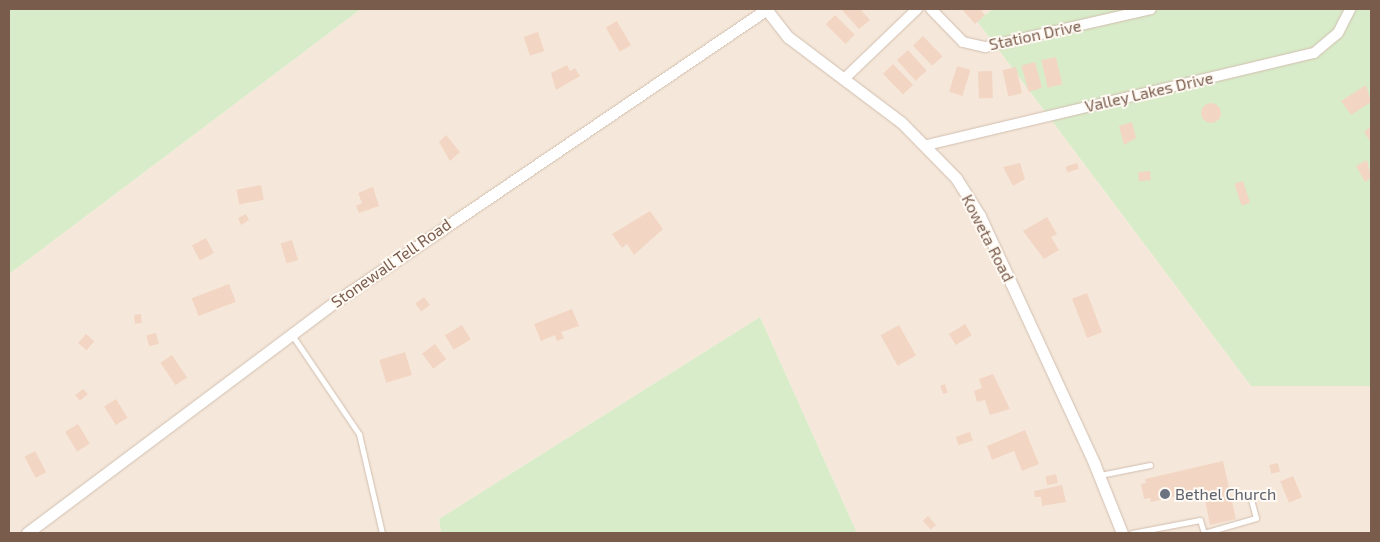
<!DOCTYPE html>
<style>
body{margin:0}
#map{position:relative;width:1380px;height:542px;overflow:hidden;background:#fdf6ec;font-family:"Exo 2",sans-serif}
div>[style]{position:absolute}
.residential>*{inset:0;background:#f5e8da}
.green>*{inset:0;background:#d8ecc9}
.building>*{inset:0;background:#f3d5c3;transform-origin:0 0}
.round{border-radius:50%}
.roads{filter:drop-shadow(0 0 1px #d1beb0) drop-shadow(0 0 1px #d1beb0)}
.service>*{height:5px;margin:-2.5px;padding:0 2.5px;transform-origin:2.5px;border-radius:2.5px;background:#fff}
.minor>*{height:10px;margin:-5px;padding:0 5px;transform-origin:5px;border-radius:5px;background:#fff}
.tertiary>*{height:11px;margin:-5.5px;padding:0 5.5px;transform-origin:5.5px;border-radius:5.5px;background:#fff}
.dots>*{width:14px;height:14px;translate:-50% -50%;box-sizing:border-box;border:2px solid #fffaf3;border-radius:50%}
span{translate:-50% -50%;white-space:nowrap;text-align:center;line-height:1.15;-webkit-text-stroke:4px #fffaf3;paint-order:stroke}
.street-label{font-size:16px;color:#7a5c4d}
.worship-label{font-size:16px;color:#5b616d}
.left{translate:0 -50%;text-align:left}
.frame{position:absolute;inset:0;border:10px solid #7a5c4d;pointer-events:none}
</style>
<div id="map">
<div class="residential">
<div style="clip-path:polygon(361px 9px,993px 9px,977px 21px,1251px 386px,1371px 386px,1371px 533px,857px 533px,760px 317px,439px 519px,441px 533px,9px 533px,9px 274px)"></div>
</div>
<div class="green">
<div style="clip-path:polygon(9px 9px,361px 9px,9px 274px)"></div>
<div style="clip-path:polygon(993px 9px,1371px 9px,1371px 386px,1251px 386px,977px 21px)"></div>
<div style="clip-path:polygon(760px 317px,857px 533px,441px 533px,439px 519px)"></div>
</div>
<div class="building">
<div style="clip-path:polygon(841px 9px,860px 9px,870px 20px,859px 29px)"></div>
<div style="clip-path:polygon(962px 9px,980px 9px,985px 15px,975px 24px)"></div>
<div style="left:835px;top:15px;width:28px;height:13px;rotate:45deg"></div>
<div style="left:617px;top:21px;width:28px;height:13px;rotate:60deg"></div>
<div style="left:538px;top:32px;width:20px;height:15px;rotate:72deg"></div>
<div style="left:923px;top:36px;width:28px;height:14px;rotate:46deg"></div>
<div style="left:908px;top:50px;width:28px;height:15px;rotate:48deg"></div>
<div style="left:1056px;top:57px;width:28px;height:15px;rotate:77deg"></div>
<div style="left:1035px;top:62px;width:27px;height:14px;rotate:75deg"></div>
<div style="left:893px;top:64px;width:29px;height:14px;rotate:46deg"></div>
<div style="clip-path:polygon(567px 65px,570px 71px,575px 68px,580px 76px,556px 90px,551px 73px)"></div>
<div style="left:957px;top:66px;width:14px;height:27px;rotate:17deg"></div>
<div style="left:1016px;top:67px;width:27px;height:14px;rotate:77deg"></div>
<div style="left:992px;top:71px;width:27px;height:14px;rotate:88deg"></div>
<div style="clip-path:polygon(1366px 85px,1371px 102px,1351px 115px,1341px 101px)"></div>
<div class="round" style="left:1201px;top:103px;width:20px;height:20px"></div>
<div style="clip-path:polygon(1132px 122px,1136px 138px,1124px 145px,1119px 126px)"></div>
<div style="clip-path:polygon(1371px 126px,1371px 140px,1370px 141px,1364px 132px)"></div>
<div style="clip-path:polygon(446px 135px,460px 152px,450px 161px,439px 142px)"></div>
<div style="clip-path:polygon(1367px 160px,1371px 178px,1365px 182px,1356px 166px)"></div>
<div style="clip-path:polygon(1020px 163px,1025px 179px,1013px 186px,1003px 167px)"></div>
<div style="left:1077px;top:163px;width:6px;height:12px;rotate:72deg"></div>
<div style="left:1150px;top:171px;width:9px;height:12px;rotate:84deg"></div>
<div style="left:1243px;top:181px;width:23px;height:9px;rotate:72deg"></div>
<div style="left:261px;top:185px;width:15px;height:25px;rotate:79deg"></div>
<div style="clip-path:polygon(373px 187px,379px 206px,359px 213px,356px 206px,362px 203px,358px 193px)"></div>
<div style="clip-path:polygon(650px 211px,663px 229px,634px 255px,627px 244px,622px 248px,612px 234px)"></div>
<div style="clip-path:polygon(246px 214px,249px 220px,241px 225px,238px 218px)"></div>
<div style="clip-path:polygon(1047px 217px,1057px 234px,1051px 237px,1059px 250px,1044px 259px,1023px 231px)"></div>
<div style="left:206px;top:238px;width:17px;height:16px;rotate:62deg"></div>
<div style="left:292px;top:240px;width:21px;height:12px;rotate:73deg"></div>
<div style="left:229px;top:284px;width:19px;height:40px;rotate:69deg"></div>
<div style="left:1087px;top:293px;width:42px;height:16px;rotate:69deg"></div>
<div style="left:424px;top:297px;width:10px;height:11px;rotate:53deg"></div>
<div style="clip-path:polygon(572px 309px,579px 326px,561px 332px,564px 338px,557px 341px,555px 335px,541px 341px,534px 324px)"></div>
<div style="left:141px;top:314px;width:9px;height:7px;rotate:84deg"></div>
<div style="left:965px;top:324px;width:13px;height:19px;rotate:58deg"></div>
<div style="left:462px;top:325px;width:17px;height:20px;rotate:59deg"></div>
<div style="left:899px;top:325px;width:35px;height:21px;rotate:61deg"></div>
<div style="left:156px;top:333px;width:11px;height:10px;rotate:75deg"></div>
<div style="left:86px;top:334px;width:11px;height:12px;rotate:41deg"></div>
<div style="left:435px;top:344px;width:19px;height:16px;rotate:54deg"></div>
<div style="left:405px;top:352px;width:24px;height:27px;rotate:73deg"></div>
<div style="left:172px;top:355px;width:27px;height:14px;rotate:56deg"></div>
<div style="clip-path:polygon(993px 374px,1010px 409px,990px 415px,985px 400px,977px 402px,974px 391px,982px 388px,979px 379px)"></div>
<div style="left:945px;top:384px;width:9px;height:5px;rotate:72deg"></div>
<div style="clip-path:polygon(83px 389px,88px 394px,80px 401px,75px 395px)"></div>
<div style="left:116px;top:399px;width:22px;height:14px;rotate:58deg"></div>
<div style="left:78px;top:424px;width:23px;height:15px;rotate:59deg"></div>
<div style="clip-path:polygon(1025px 430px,1039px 464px,1022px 471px,1014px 451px,992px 460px,987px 446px)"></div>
<div style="left:970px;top:432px;width:9px;height:15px;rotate:72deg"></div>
<div style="left:35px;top:451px;width:24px;height:12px;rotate:62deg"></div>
<div style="clip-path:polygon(1223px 461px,1236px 519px,1210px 525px,1203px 490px,1151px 502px,1150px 498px,1144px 499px,1141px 484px,1146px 483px,1145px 479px)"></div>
<div style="left:1278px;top:463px;width:9px;height:9px;rotate:77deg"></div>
<div style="left:1056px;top:474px;width:9px;height:11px;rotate:77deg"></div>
<div style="left:1293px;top:476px;width:23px;height:14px;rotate:67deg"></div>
<div style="clip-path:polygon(1062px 485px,1066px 502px,1042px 506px,1041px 497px,1035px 497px,1034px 491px)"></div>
<div style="left:928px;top:516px;width:12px;height:7px;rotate:48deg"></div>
</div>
<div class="roads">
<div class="service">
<div style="left:292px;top:335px;width:120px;rotate:55.9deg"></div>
<div style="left:359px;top:434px;width:102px;rotate:76.9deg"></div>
<div style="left:1100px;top:475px;width:51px;rotate:-11.3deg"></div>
<div style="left:1132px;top:533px;width:69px;rotate:-10.8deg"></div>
<div style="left:1200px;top:520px;width:14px;rotate:73deg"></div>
<div style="left:1204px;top:533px;width:54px;rotate:-16.1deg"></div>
<div style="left:1256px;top:518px;width:20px;rotate:-105deg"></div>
</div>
<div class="minor">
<div style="left:931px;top:9px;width:46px;rotate:45.9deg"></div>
<div style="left:963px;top:42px;width:23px;rotate:13deg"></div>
<div style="left:985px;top:47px;width:170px;rotate:-12.9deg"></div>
<div style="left:844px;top:79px;width:101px;rotate:-43.8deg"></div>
<div style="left:927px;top:145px;width:398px;rotate:-13.4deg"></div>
<div style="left:1314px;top:53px;width:31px;rotate:-40deg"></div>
<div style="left:1338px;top:33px;width:27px;rotate:-63deg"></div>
</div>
<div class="tertiary">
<div style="left:766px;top:9px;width:36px;rotate:52deg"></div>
<div style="left:788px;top:37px;width:141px;rotate:37deg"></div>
<div style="left:901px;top:122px;width:78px;rotate:45.5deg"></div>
<div style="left:956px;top:178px;width:45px;rotate:57.7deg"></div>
<div style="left:980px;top:216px;width:272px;rotate:65.2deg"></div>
<div style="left:1094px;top:463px;width:75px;rotate:68.2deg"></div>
<div style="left:27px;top:533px;width:385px;rotate:-36.9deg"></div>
<div style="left:335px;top:302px;width:522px;rotate:-34.15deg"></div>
</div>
</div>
<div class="dots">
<div style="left:1165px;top:494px;background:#6b7280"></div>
</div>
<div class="street-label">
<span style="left:1035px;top:35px;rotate:-12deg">Station Drive</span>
<span style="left:1149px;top:92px;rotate:-13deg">Valley Lakes Drive</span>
<span style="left:988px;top:238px;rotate:63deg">Koweta Road</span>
<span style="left:391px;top:263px;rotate:-35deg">Stonewall Tell Road</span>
</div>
<div class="worship-label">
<span class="left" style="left:1175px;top:494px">Bethel Church</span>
</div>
<div class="frame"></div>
</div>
